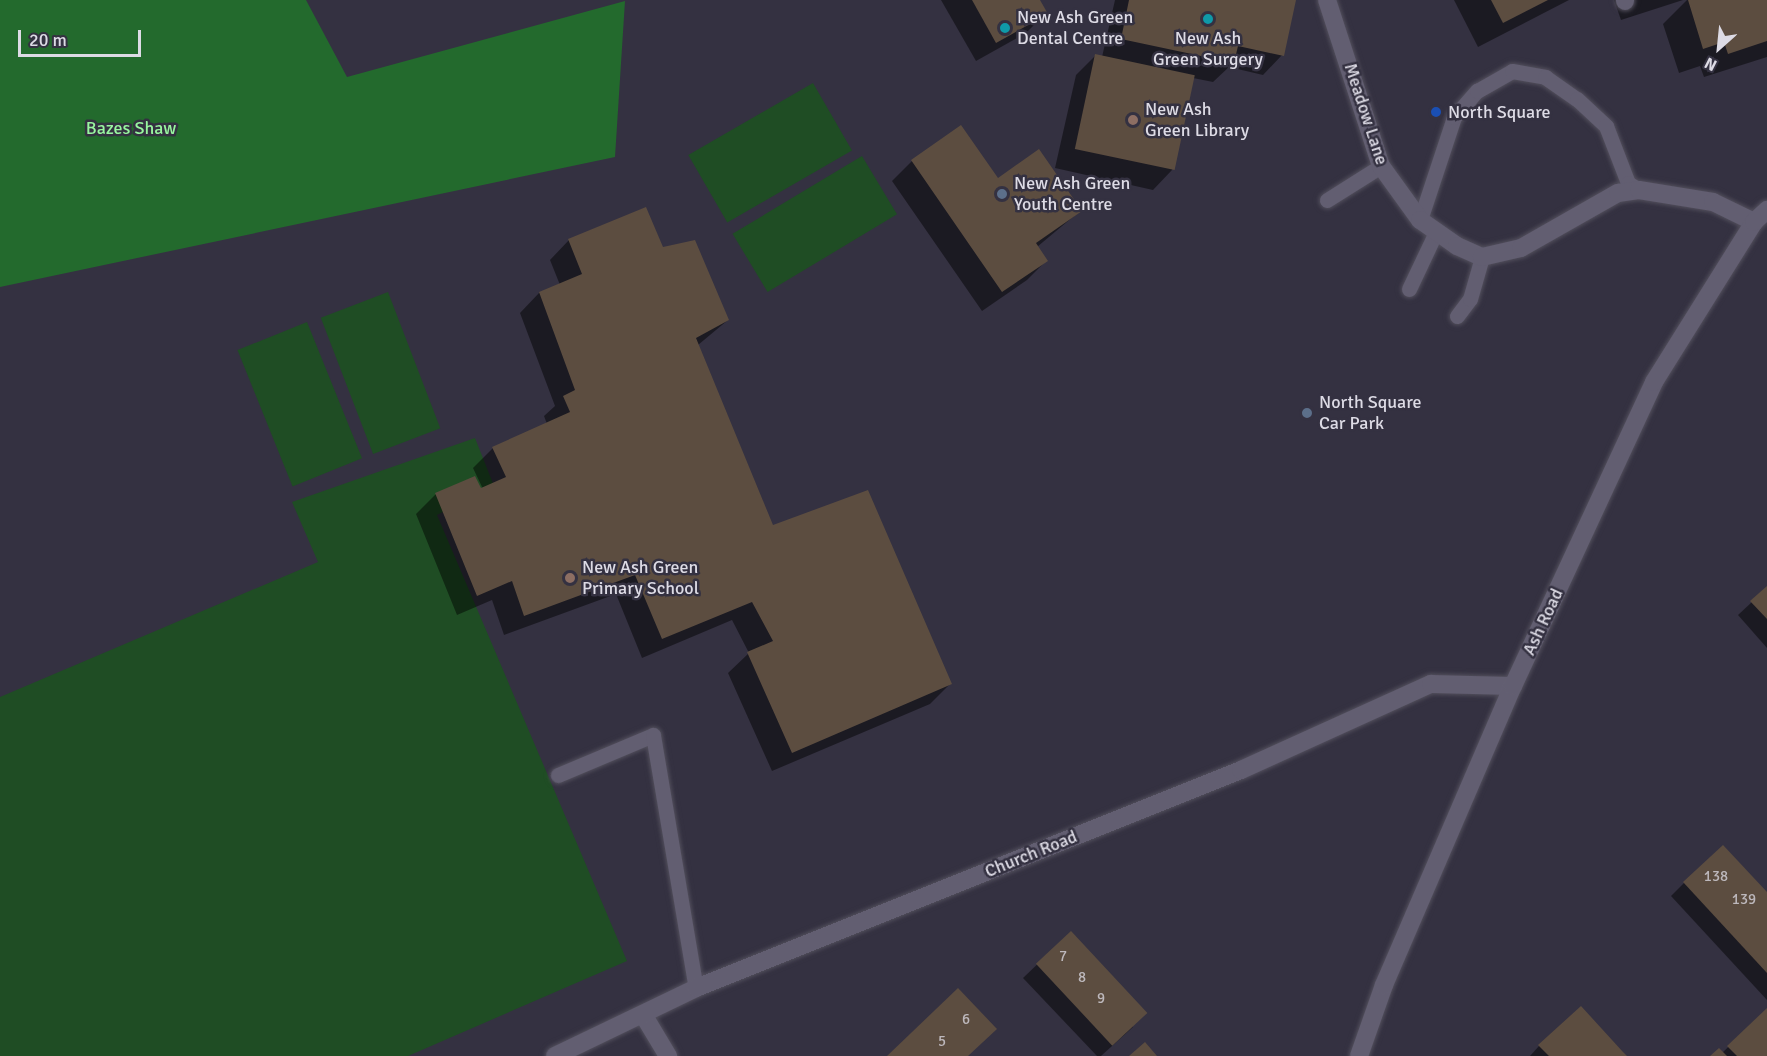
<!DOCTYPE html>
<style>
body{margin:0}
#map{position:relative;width:1767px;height:1056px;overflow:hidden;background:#343141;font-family:Signika,sans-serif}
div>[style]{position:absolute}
.green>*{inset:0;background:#1f4d24;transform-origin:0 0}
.forest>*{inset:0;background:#236a2d}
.shadow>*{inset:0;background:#0007}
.building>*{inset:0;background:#5c4d40;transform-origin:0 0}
.roads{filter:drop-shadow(0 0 2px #524f5c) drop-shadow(0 0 2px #524f5c)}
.service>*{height:15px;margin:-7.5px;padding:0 7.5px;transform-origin:7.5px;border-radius:7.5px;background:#625e71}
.pedestrian>*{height:18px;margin:-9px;padding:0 9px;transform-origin:9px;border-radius:9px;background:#625e71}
.minor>*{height:18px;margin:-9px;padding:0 9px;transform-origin:9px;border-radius:9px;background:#625e71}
.tertiary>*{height:18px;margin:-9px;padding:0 9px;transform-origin:9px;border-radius:9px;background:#625e71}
.dots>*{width:16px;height:16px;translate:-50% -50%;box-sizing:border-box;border:3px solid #343141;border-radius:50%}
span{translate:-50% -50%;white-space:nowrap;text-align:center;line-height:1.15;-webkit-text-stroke:5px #343141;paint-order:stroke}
.number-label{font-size:15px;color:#bdb8bc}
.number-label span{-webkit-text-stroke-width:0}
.poi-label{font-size:18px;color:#dddbe5}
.left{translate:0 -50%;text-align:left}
.street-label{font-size:18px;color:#dddbe5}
.park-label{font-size:18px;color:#98f69f}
.north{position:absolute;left:1689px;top:18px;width:60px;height:60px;-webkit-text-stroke:4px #343141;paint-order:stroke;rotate:207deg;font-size:16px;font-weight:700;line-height:24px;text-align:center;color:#dddbe5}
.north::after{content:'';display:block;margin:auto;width:21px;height:27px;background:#dddbe5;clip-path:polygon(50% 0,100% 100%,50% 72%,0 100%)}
.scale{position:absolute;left:18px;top:30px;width:123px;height:27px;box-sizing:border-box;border:3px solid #dddbe5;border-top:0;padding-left:8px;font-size:18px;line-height:21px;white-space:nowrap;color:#dddbe5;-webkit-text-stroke:4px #343141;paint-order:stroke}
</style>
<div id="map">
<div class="green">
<div style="left:813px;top:83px;width:78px;height:144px;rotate:60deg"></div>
<div style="left:862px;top:156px;width:68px;height:151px;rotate:59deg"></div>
<div style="left:388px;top:292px;width:146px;height:72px;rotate:69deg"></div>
<div style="left:307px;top:322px;width:147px;height:75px;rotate:68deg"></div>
<div style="clip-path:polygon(475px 438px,494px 486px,437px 515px,627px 961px,408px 1056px,0 1056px,0 697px,318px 562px,292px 502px)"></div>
</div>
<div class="forest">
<div style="clip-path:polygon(0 0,306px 0,347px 77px,625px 1px,615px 157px,0 287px)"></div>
</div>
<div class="shadow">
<div style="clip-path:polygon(941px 0,1038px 0,1046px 13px,1026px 33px,976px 61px)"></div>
<div style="clip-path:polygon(1115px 0,1294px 0,1282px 55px,1263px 75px,1229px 67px,1213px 82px,1193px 78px,1172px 170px,1153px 190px,1055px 168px,1076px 75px,1096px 55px,1102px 57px)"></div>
<div style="clip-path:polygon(1454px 0,1569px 0,1478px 47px)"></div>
<div style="clip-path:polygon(1614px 0,1683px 0,1621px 20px)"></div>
<div style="clip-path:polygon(1687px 0,1767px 0,1767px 57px,1704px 77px,1700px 66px,1679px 73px,1663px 24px)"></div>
<div style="clip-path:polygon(961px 127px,997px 180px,1080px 211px,1037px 247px,1046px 261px,1027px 280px,982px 311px,892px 181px,912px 161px)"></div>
<div style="clip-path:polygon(569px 240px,662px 248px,728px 320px,698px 345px,772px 527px,950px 684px,930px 704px,772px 771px,728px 673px,749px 653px,732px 620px,642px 658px,616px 594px,504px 635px,492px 600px,457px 615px,416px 514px,436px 494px,483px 489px,473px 468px,493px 448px,547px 424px,544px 416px,555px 406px,520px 313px,539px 293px,560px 285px,550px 260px)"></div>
<div style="clip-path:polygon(1767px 588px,1767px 648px,1738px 615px)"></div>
<div style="clip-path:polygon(1684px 883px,1767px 894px,1767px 1000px,1671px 896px)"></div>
<div style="clip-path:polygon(1070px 933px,1133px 1027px,1101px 1056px,1097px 1056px,1023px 978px)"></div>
<div style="clip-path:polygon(1581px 1008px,1625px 1056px,1530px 1056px,1539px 1046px)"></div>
<div style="clip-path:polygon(1767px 1010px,1767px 1056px,1713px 1056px,1722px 1053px)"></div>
</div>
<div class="building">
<div style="clip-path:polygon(972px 0,1040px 0,1048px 14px,996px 43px)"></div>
<div style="clip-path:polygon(1129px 0,1296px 0,1284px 56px,1238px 46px,1234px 63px,1121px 39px)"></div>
<div style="clip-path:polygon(1491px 0,1548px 0,1503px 23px)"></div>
<div style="clip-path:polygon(1688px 0,1767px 0,1767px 41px,1728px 54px,1724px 42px,1703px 49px)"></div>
<div style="left:1095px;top:54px;width:102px;height:97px;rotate:12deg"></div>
<div style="clip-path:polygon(961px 125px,998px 178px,1039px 149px,1082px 211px,1036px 243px,1048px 261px,1002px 292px,911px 160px)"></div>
<div style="clip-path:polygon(646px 207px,663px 247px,695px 240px,729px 320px,696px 338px,773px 525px,868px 490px,952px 684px,792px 753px,747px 652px,773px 641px,752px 602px,662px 639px,635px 575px,524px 616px,512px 581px,477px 596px,435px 493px,475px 476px,481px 488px,506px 477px,492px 447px,570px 412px,563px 396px,575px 390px,539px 292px,582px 274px,568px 239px)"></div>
<div style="clip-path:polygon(1767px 586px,1767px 619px,1750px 601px)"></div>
<div style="clip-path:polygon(1723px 845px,1767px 892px,1767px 973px,1683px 882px)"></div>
<div style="left:1071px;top:931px;width:112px;height:48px;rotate:47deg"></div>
<div style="clip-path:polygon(958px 988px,997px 1029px,968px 1056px,887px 1056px)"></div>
<div style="clip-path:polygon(1581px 1006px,1623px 1052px,1627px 1056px,1549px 1056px,1538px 1045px)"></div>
<div style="clip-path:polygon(1767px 1008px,1767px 1056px,1737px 1056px,1727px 1046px)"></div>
<div style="clip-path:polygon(1145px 1042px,1157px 1056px,1129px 1056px)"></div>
<div style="clip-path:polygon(1719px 1048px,1727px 1056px,1710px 1056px)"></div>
</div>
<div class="roads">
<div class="service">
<div style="left:1327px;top:200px;width:64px;rotate:-32.2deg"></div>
<div style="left:1420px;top:220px;width:108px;rotate:-71.7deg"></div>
<div style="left:1454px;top:117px;width:35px;rotate:-49deg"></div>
<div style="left:1477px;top:91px;width:40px;rotate:-29.7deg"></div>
<div style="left:1512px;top:71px;width:34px;rotate:10deg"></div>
<div style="left:1545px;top:77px;width:39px;rotate:35deg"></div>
<div style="left:1577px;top:99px;width:40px;rotate:43deg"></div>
<div style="left:1606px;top:126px;width:61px;rotate:68.9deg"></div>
<div style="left:1628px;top:183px;width:13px;rotate:32deg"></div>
<div style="left:1409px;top:289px;width:61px;rotate:-64.7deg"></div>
<div style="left:1457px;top:316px;width:21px;rotate:-53deg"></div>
<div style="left:1470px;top:299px;width:44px;rotate:-74.1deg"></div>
<div style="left:558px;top:775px;width:103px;rotate:-22.8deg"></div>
<div style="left:653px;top:735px;width:257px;rotate:80.4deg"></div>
</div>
<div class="pedestrian">
<div style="left:1625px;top:0;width:1px;rotate:90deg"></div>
</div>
<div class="minor">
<div style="left:1327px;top:0;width:175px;rotate:72deg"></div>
<div style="left:1381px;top:166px;width:67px;rotate:54.2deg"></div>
<div style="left:1420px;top:220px;width:45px;rotate:35.1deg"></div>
<div style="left:1457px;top:246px;width:27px;rotate:24deg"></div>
<div style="left:1482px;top:257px;width:40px;rotate:-13deg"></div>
<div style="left:1521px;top:248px;width:112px;rotate:-29.6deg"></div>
<div style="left:1618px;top:193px;width:21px;rotate:-8deg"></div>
<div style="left:1639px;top:190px;width:75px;rotate:9.2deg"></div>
<div style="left:1713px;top:202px;width:46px;rotate:26deg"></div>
<div style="left:644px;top:1016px;width:47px;rotate:59deg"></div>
<div style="left:555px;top:1056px;width:157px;rotate:-25.7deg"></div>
<div style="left:696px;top:988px;width:587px;rotate:-21.8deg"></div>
<div style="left:1241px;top:770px;width:209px;rotate:-24.4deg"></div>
<div style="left:1431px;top:684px;width:82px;rotate:1.4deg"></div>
</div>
<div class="tertiary">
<div style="left:1359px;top:1056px;width:75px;rotate:-70.6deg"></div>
<div style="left:1384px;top:985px;width:326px;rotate:-66.7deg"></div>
<div style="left:1513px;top:686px;width:335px;rotate:-65.1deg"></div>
<div style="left:1654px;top:382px;width:189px;rotate:-58deg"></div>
<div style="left:1754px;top:222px;width:18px;rotate:-43deg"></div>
</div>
</div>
<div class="dots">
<div style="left:1208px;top:19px;background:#0f9aa8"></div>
<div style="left:1005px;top:28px;background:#0f9aa8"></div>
<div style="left:1436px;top:112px;background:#1a4fb4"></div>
<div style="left:1133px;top:120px;background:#8d6e63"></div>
<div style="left:1002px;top:194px;background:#5c6f8a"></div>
<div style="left:1307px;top:413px;background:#5c6f8a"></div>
<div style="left:570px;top:578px;background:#8d6e63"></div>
</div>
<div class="number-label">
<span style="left:1716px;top:877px">138</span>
<span style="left:1744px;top:900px">139</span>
<span style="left:1063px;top:957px">7</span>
<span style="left:1082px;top:978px">8</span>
<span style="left:1101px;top:999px">9</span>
<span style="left:966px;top:1020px">6</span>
<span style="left:942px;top:1042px">5</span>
</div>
<div class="poi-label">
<span class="left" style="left:1017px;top:28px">New Ash Green<br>Dental Centre</span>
<span style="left:1208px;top:49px">New Ash<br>Green Surgery</span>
<span class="left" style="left:1145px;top:120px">New Ash<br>Green Library</span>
<span class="left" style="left:1448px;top:112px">North Square</span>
<span class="left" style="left:1014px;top:194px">New Ash Green<br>Youth Centre</span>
<span class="left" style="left:1319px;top:413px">North Square<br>Car Park</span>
<span class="left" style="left:582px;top:578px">New Ash Green<br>Primary School</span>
</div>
<div class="street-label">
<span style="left:1366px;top:114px;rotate:72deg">Meadow Lane</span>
<span style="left:1543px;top:622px;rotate:-65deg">Ash Road</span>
<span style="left:1031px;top:854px;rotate:-22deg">Church Road</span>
</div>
<div class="park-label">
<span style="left:131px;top:128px">Bazes Shaw</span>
</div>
<div class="north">N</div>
<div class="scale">20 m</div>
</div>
